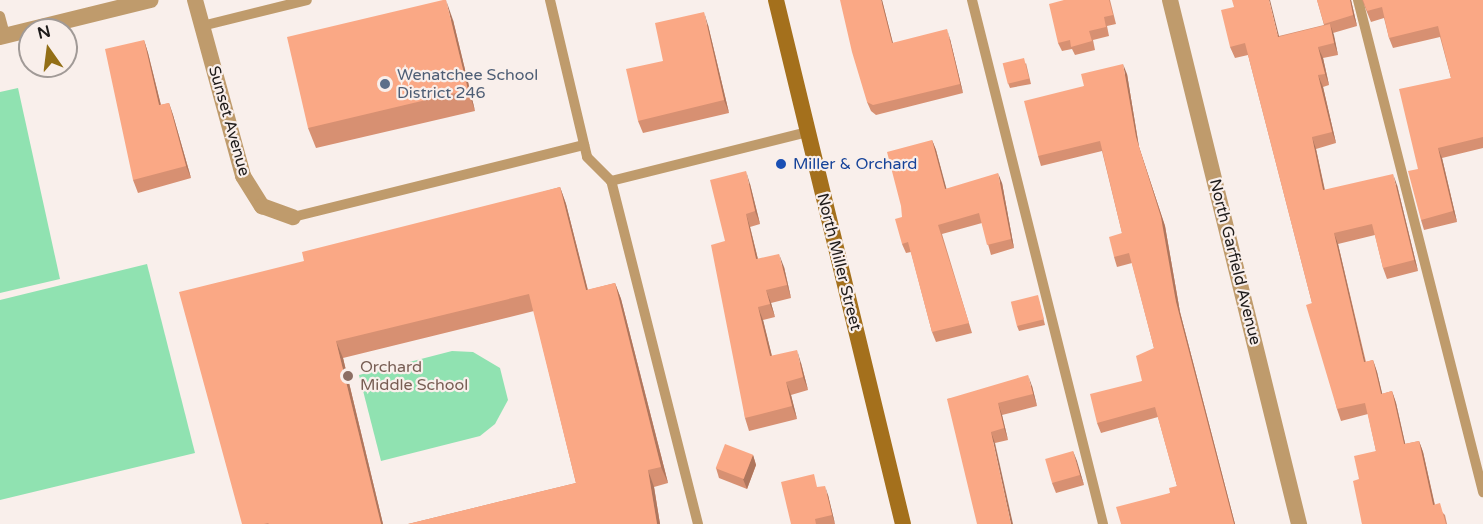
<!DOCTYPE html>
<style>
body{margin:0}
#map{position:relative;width:1483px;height:524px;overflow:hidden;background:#f9efeb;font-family:"Varela Round",sans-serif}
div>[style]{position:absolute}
.green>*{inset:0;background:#90e2b1}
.service>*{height:10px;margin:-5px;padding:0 5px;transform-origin:5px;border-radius:5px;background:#bf9b6c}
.minor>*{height:16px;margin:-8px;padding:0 8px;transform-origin:8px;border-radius:8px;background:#bf9b6c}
.secondary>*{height:16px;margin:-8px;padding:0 8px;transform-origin:8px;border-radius:8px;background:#a4701c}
.wall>*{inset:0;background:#d79072}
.shaded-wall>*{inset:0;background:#af765d}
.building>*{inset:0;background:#faa885;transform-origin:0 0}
.dots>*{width:16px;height:16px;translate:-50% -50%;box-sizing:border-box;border:3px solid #f9efeb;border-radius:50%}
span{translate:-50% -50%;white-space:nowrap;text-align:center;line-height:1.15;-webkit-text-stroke:4.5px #f9efeb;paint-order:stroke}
.service-label{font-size:16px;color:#4e5e75}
.left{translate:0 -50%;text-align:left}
.street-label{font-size:16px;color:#1e1b1a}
.transit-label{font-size:16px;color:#164399}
.education-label{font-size:16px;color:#785e54}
.north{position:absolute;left:18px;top:18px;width:60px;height:60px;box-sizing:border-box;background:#f9efeb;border:2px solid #a19a97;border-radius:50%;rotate:346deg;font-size:16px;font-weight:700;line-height:24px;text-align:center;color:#1e1b1a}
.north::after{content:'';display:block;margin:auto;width:21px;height:27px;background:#936f17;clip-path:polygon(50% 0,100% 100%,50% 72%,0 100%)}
</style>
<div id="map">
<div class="green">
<div style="clip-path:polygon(18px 88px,60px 279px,0 293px,0 92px)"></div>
<div style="clip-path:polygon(147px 264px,195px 453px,0 500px,0 300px)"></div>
<div style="clip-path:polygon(452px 351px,473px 352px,500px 368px,508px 400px,495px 424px,480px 436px,381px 461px,359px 375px)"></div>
</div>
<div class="service">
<div style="left:550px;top:0;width:161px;rotate:76.7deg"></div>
<div style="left:587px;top:157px;width:34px;rotate:45deg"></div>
<div style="left:972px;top:0;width:540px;rotate:75.96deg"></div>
<div style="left:1358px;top:0;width:508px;rotate:75.74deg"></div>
<div style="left:0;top:16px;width:20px;rotate:75deg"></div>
<div style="left:202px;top:26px;width:108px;rotate:-13.9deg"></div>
<div style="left:293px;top:217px;width:300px;rotate:-13.9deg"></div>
<div style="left:698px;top:524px;width:354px;rotate:-104.2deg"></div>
<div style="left:611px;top:181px;width:202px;rotate:-14deg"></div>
</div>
<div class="minor">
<div style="left:195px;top:0;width:182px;rotate:74.7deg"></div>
<div style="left:243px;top:176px;width:36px;rotate:58deg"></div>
<div style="left:262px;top:206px;width:33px;rotate:20deg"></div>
<div style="left:1170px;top:0;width:540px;rotate:76.17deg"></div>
<div style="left:0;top:37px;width:155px;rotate:-13.8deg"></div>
</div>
<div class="secondary">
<div style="left:776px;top:0;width:539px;rotate:76.38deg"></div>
</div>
<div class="wall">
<div style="clip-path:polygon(882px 0,893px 43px,950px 39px,963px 93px,876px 115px,871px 111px,867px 102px)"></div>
<div style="clip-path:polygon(1064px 0,1110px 0,1116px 24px,1107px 26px,1109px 36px,1093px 40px,1095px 50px,1075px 55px,1072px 49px,1062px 51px,1058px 43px)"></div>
<div style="clip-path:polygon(1317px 0,1351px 0,1357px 26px,1333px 33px,1338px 55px,1323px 58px,1329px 85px,1323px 87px,1336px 143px,1316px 149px,1325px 190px,1397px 185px,1418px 271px,1387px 279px,1383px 268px,1375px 235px,1338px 244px,1366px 362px,1373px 360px,1377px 372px,1382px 394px,1392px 391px,1396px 403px,1405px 444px,1419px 441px,1423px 452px,1435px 505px,1445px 515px,1447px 524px,1362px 524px,1359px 479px,1376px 451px,1368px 414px,1341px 421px,1337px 409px,1312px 303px,1248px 55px,1235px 58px,1230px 47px,1234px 7px,1279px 36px,1324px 25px)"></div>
<div style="clip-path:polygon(1362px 0,1483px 0,1483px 148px,1442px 158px,1457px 222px,1424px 230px,1421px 220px,1418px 169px,1451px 78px,1440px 37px,1393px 48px,1389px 38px,1384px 18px,1371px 22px)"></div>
<div style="clip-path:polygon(453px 20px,475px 111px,316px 148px,308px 128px)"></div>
<div style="clip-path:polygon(708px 25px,729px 113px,643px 133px,638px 121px,663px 61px)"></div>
<div style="clip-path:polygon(144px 40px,148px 53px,161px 105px,169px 103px,173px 115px,191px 178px,138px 193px,133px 180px)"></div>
<div style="clip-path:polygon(1026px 63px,1031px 84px,1010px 88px,1008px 83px)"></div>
<div style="clip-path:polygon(1127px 74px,1139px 147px,1165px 226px,1180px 312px,1235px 524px,1121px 524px,1170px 493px,1177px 486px,1158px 417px,1101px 433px,1097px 423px,1142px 381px,1154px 348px,1132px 263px,1117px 267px,1114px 257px,1122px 233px,1102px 151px,1041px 166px,1038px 156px,1084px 86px)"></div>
<div style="clip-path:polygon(932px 140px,936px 150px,946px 189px,1002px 183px,1014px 248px,991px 255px,982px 223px,942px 234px,972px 333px,936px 342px,932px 332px,911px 252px,906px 253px,902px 244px,902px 217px)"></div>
<div style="clip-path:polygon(750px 184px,760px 224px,750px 227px,758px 259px,784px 267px,791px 298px,771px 303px,775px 317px,763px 320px,772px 356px,801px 363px,808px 390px,791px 395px,797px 419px,749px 431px,745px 418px,725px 241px)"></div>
<div style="clip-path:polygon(560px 187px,566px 204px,588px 290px,615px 283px,621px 299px,668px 483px,654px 487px,660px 524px,408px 524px,576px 483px,534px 311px,343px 358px,383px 524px,242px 524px,304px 261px)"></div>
<div style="clip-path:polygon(1039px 301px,1045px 325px,1019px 331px,1017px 326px)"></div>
<div style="clip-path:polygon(1032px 386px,1037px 406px,1002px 415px,1008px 440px,995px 443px,947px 399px)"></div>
<div style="clip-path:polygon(1073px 451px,1084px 485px,1056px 493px,1052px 483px)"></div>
<div style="clip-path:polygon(753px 455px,756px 465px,747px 489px,719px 478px,716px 468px)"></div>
<div style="clip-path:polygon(819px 487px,828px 495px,835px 524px,791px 524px)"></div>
</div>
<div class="shaded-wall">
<div style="clip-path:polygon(446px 0,453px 20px,475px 111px,468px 90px)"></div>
<div style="clip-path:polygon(881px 0,882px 0,895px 52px,892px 43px)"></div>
<div style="clip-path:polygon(1269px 0,1270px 0,1282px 48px,1278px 37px)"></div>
<div style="clip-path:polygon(1350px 0,1351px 0,1357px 26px,1353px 15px)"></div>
<div style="clip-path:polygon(704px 12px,708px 25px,729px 113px,724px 100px)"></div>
<div style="clip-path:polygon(1330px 24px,1334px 35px,1338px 55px,1334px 43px)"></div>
<div style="clip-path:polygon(947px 29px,950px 39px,963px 93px,960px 84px)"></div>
<div style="clip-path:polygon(144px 40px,148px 53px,164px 118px,159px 105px)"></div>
<div style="clip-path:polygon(1318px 47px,1323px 58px,1329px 85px,1325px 74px)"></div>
<div style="clip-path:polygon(1123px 64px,1127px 74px,1139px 147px,1165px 226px,1180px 312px,1235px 524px,1234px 524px,1176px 302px,1136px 137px)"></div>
<div style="clip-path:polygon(1318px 75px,1323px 87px,1336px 143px,1332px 132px)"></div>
<div style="clip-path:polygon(169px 103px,173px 115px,191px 178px,186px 166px)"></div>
<div style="clip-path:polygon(1312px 137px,1316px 149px,1327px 202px,1323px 190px)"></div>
<div style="clip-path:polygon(932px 140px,936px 150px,949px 198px,945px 189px)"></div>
<div style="clip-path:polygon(1438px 148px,1442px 158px,1457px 222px,1453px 211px)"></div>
<div style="clip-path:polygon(746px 171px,750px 184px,760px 224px,755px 211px)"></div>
<div style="clip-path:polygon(998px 173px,1002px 183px,1014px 248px,1011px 239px)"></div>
<div style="clip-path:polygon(1393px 174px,1397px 185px,1418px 271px,1414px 260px)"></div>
<div style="clip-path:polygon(560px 187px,566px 204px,592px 307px,586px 290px)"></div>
<div style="clip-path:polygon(746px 214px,750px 227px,761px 272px,756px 259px)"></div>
<div style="clip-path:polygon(1334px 233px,1338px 244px,1368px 374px,1364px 362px)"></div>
<div style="clip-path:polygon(779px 254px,784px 267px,791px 298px,787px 285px)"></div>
<div style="clip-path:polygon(615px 283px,621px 299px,668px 483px,661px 467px)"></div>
<div style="clip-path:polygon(766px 290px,771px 303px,775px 317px,770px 304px)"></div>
<div style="clip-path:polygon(758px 307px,763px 320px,775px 369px,770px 356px)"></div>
<div style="clip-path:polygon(336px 341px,343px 358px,383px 524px,381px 524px)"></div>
<div style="clip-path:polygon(797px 350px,801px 363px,808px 390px,803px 377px)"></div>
<div style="clip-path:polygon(1373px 360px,1377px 372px,1385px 405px,1381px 394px)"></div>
<div style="clip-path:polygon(1028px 375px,1032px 386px,1037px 406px,1033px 394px)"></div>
<div style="clip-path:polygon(786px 382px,791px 395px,797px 419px,792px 406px)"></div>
<div style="clip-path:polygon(1392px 391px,1396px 403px,1408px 456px,1404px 444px)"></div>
<div style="clip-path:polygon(998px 403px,1002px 415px,1008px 440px,1004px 428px)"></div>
<div style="clip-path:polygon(991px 432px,995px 443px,1013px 524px,1011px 524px)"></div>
<div style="clip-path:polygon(1419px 441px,1423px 452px,1437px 516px,1433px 505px)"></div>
<div style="clip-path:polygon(1073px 451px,1077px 461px,1084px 485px,1080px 475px)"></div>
<div style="clip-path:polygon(753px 455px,756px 465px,747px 489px,743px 479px)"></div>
<div style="clip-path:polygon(648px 470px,654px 487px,660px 524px,657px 524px)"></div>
<div style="clip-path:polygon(825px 486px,828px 495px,835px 524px,832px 515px)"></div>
</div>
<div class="building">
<div style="clip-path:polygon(443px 0,446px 0,468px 90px,308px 128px,287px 37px)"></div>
<div style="clip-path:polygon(840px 0,881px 0,892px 43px,947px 29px,960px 84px,873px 105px,867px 102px,852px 52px)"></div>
<div style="clip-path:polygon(1064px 0,1109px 0,1113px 15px,1104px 17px,1106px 27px,1089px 31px,1092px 41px,1071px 47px,1070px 40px,1058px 43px,1049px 4px)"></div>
<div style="clip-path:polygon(1232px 0,1269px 0,1278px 37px,1330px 24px,1334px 43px,1318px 47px,1325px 74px,1318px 75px,1332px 132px,1312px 137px,1323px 190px,1393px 174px,1414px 260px,1383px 268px,1372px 224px,1334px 233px,1364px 362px,1373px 360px,1381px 394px,1392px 391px,1404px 444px,1419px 441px,1433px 505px,1440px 503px,1446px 524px,1362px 524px,1353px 481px,1359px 479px,1354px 456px,1376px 451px,1365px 403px,1337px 409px,1306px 305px,1312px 303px,1245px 43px,1230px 47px,1221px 10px,1234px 7px)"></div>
<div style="clip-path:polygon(1317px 0,1350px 0,1353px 15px,1324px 24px)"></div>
<div style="clip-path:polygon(1363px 0,1483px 0,1483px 137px,1438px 148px,1453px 211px,1421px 220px,1408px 171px,1418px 169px,1399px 89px,1451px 78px,1438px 26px,1389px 38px,1382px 7px,1367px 11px)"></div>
<div style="clip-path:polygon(704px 12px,724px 100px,638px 121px,626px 69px,663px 61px,655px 23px)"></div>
<div style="clip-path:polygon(144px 40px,159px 105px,169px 103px,186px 166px,133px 180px,105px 49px)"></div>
<div style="left:1024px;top:58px;width:21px;height:22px;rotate:76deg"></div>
<div style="clip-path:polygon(1123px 64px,1136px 137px,1161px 217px,1176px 302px,1234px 524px,1121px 524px,1116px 507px,1170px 493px,1169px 488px,1177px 486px,1155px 407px,1097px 423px,1090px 394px,1142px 381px,1136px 356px,1154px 348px,1129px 253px,1114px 257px,1109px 237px,1122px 233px,1100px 141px,1038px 156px,1024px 101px,1084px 86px,1081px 74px)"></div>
<div style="clip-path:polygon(932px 140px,945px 189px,998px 173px,1011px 239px,987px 245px,979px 213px,938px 225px,969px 323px,932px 332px,908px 242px,902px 244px,895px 219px,902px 217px,901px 206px,887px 152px)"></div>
<div style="clip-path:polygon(746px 171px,755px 211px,746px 214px,756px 259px,779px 254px,787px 285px,766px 290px,770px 304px,758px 307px,770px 356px,797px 350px,803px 377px,786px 382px,792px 406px,745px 418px,711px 245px,725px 241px,710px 180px)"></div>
<div style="clip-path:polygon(560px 187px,586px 290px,615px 283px,661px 467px,648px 470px,657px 524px,408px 524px,576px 483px,529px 294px,336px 341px,381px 524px,269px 524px,268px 523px,264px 524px,242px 524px,179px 292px,304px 261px,302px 252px)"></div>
<div style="left:1038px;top:295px;width:25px;height:28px;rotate:76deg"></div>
<div style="clip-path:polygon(1028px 375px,1033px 394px,998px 403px,1004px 428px,991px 432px,1011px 524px,977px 524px,947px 399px)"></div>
<div style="left:725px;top:444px;width:30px;height:26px;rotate:21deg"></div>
<div style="left:1073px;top:451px;width:25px;height:29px;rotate:74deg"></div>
<div style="clip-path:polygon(814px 474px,817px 487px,825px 486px,832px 515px,815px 519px,816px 524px,791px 524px,781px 482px)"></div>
</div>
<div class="dots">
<div style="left:385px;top:84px;background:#5c6f8a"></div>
<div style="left:781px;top:164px;background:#1a4fb4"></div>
<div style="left:348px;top:376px;background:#8d6e63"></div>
</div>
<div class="service-label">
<span class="left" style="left:397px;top:84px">Wenatchee School<br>District 246</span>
</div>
<div class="street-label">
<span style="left:229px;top:121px;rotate:74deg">Sunset Avenue</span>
<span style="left:839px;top:262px;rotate:76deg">North Miller Street</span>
<span style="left:1235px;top:262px;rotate:76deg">North Garfield Avenue</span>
</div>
<div class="transit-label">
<span class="left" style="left:793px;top:164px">Miller &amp; Orchard</span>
</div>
<div class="education-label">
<span class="left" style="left:360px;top:376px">Orchard<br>Middle School</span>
</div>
<div class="north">N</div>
</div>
